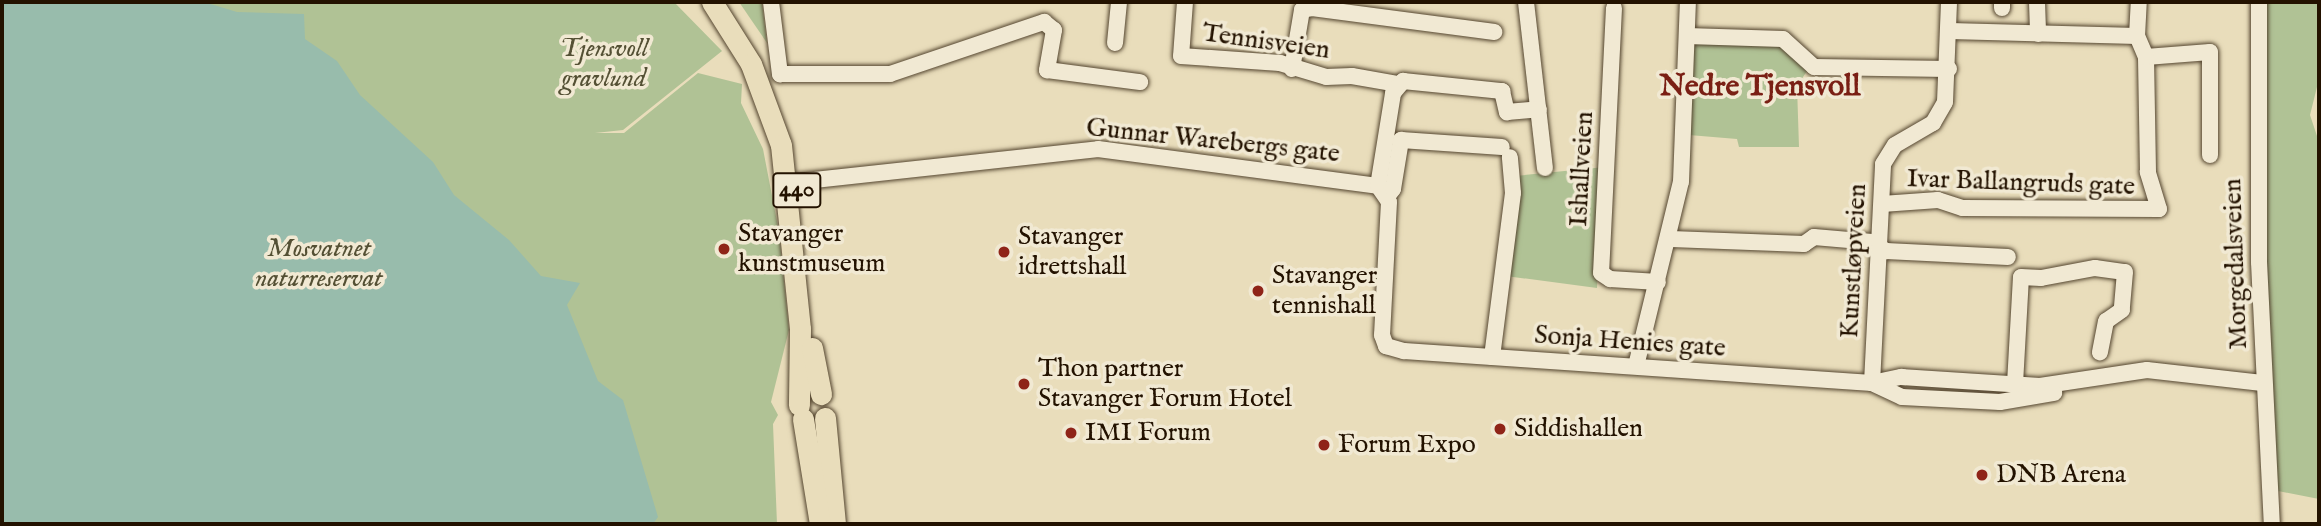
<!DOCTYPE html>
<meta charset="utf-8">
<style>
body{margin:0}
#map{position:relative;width:2321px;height:526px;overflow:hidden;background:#e9ddbb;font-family:"IM FELL English",serif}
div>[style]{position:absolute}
.green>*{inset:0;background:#b0c295}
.water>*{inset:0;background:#98bcac}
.roads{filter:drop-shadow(0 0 2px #54452f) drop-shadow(0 0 2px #54452f)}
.minor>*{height:16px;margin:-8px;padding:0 8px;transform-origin:8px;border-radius:8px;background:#f1e9d3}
.major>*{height:21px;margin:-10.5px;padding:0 10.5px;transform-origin:10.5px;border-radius:10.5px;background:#e9ddbb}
.dots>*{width:19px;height:19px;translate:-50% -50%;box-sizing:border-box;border:4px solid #f1e9d3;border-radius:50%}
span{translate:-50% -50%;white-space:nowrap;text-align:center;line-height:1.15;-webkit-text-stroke:7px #f1e9d3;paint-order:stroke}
.shield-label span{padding:2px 5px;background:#f1e9d3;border:2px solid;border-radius:5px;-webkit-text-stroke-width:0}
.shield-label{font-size:24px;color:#231200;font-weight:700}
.street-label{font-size:26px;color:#231200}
.park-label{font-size:26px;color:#545034;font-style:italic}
.poi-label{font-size:26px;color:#231200}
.left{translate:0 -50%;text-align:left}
.quarter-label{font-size:30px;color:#7a1f14;font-weight:700}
.frame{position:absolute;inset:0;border:4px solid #231200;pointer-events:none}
</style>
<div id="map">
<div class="green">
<div style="clip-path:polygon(2px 2px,674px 2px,722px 51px,623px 130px,595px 133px,624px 133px,698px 73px,742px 84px,741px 103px,763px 149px,779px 232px,789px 330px,771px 402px,778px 415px,773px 424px,777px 524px,2px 524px)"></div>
<div style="clip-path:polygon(739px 2px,762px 2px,767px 43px)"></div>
<div style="clip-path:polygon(2265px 2px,2319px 2px,2319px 79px,2310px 115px,2319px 142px,2319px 499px,2278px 491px,2262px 232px)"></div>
<div style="clip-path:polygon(1697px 43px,1780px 43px,1807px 71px,1797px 86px,1799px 147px,1739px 147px,1737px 139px,1689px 135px,1691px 50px)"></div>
<div style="clip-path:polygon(1605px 167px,1597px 288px,1506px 276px,1515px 176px)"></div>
</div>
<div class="water">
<div style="clip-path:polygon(2px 2px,204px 2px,237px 12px,304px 14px,305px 39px,337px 61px,360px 95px,433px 162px,454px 195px,509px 240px,541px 276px,580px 283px,567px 305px,598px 381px,623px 400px,658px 517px,653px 524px,2px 524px)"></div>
</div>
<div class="roads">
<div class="minor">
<div style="left:771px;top:2px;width:73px;rotate:82.9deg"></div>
<div style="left:780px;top:74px;width:110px"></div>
<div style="left:890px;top:74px;width:163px;rotate:-18.7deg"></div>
<div style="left:1044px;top:22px;width:13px;rotate:39deg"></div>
<div style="left:1054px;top:30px;width:41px;rotate:99.9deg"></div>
<div style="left:1047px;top:70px;width:94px;rotate:7.4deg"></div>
<div style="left:1185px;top:2px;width:54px;rotate:94.2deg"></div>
<div style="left:1181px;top:56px;width:99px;rotate:4deg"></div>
<div style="left:1280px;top:63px;width:48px;rotate:16.9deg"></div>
<div style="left:1326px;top:77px;width:26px;rotate:-2deg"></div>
<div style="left:1352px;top:76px;width:47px;rotate:9.9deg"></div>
<div style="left:1526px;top:2px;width:167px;rotate:83.5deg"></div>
<div style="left:2037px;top:2px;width:32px;rotate:88deg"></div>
<div style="left:2259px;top:2px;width:260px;rotate:90deg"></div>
<div style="left:2259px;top:262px;width:262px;rotate:87.2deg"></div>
<div style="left:1614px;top:8px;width:265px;rotate:92.8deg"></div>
<div style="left:1601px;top:273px;width:11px;rotate:34deg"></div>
<div style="left:1610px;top:279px;width:48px;rotate:3.6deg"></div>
<div style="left:2002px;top:8px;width:6px;rotate:-90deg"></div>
<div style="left:1950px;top:31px;width:187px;rotate:1.5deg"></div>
<div style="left:1687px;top:36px;width:96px;rotate:1.8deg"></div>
<div style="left:1783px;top:39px;width:42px;rotate:42.1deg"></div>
<div style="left:1814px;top:67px;width:135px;rotate:0.8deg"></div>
<div style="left:1115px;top:43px;width:41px;rotate:-84.4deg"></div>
<div style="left:2146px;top:57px;width:64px;rotate:-4.5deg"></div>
<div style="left:2210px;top:52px;width:103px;rotate:90deg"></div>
<div style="left:1292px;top:69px;width:60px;rotate:-80.4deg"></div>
<div style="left:1302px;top:10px;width:10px;rotate:-11deg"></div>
<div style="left:1312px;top:8px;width:184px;rotate:7.5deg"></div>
<div style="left:796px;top:182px;width:304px;rotate:-6.2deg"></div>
<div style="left:1098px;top:149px;width:282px;rotate:7.5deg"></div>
<div style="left:1378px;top:186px;width:19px;rotate:55deg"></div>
<div style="left:1389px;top:202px;width:133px;rotate:93deg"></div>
<div style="left:1382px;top:335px;width:12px;rotate:70deg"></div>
<div style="left:1386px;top:346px;width:19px;rotate:16deg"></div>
<div style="left:1404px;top:351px;width:469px;rotate:3.9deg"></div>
<div style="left:1872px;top:383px;width:30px;rotate:-12deg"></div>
<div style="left:1901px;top:377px;width:139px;rotate:3.7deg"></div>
<div style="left:2040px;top:386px;width:108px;rotate:-8.5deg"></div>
<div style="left:2147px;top:370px;width:116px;rotate:6.4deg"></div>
<div style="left:1378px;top:186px;width:94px;rotate:-80.8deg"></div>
<div style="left:1393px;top:93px;width:16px;rotate:-50deg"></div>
<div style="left:1403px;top:81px;width:100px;rotate:5.8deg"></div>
<div style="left:1502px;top:91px;width:22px;rotate:77deg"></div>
<div style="left:1507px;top:112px;width:32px;rotate:-5deg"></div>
<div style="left:1387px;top:197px;width:10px;rotate:-53deg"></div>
<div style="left:1393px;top:189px;width:50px;rotate:-80.7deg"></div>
<div style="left:1401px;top:140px;width:101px;rotate:4deg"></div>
<div style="left:1882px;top:204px;width:56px;rotate:-4.1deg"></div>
<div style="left:1938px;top:200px;width:26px;rotate:18deg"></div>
<div style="left:1963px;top:208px;width:196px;rotate:0.3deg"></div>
<div style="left:2159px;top:209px;width:39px;rotate:-107deg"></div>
<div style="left:2148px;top:172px;width:115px;rotate:-91deg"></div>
<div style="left:2146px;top:57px;width:23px;rotate:-113deg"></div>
<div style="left:2137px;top:36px;width:34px;rotate:-87deg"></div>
<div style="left:1671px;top:239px;width:133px;rotate:2.2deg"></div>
<div style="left:1804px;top:244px;width:12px;rotate:-35deg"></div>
<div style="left:1814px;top:237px;width:58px;rotate:4.9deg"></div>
<div style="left:1872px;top:242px;width:17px;rotate:33deg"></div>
<div style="left:1886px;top:251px;width:122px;rotate:2.8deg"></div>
<div style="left:1492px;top:357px;width:165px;rotate:-82.7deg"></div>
<div style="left:1513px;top:193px;width:36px;rotate:-95deg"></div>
<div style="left:1636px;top:366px;width:189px;rotate:-76.3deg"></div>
<div style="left:1681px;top:182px;width:180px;rotate:-87.8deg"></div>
<div style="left:1872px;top:383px;width:219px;rotate:-87.1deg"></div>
<div style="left:1883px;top:164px;width:22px;rotate:-58deg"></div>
<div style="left:1895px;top:145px;width:44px;rotate:-30.1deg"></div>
<div style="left:1933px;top:123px;width:24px;rotate:-60deg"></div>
<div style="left:1945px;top:102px;width:100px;rotate:-87.7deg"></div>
<div style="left:1872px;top:383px;width:33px;rotate:25deg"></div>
<div style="left:1902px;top:397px;width:98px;rotate:2.9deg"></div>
<div style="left:2000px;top:402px;width:55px;rotate:-9.5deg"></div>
<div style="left:2015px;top:384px;width:107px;rotate:-86.8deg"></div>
<div style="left:2021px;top:277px;width:20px;rotate:3deg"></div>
<div style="left:2041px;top:278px;width:55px;rotate:-10.5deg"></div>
<div style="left:2095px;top:268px;width:30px;rotate:8deg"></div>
<div style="left:2125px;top:272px;width:38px;rotate:95deg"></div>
<div style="left:2122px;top:310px;width:19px;rotate:145deg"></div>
<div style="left:2106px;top:321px;width:32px;rotate:101deg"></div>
</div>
<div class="major">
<div style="left:712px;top:2px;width:73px;rotate:57.8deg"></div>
<div style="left:751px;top:64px;width:86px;rotate:69.7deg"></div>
<div style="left:781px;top:145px;width:185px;rotate:84.1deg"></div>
<div style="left:800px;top:329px;width:76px;rotate:90.8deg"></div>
<div style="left:812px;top:348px;width:47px;rotate:78.9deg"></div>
<div style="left:825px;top:418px;width:106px;rotate:84.6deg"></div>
<div style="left:803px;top:419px;width:106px;rotate:80.8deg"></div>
</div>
</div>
<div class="dots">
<div style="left:724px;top:249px;background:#8f2418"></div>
<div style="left:1004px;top:252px;background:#8f2418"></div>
<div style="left:1258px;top:291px;background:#8f2418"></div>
<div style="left:1024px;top:384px;background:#8f2418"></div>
<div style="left:1500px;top:429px;background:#8f2418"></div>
<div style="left:1071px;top:433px;background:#8f2418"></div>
<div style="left:1324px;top:445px;background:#8f2418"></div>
<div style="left:1982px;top:475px;background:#8f2418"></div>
</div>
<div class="shield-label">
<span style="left:797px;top:190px">440</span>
</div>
<div class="street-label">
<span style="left:1266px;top:42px;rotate:8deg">Tennisveien</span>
<span style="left:1213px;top:141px;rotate:6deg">Gunnar Warebergs gate</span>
<span style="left:1582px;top:169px;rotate:-87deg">Ishallveien</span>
<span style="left:2021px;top:183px;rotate:2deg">Ivar Ballangruds gate</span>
<span style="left:1854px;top:261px;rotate:-87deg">Kunstløpveien</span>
<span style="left:2236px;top:264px;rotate:-92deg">Morgedalsveien</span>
<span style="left:1630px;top:342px;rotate:4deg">Sonja Henies gate</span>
</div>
<div class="park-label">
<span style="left:604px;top:64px">Tjensvoll<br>gravlund</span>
<span style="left:319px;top:264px">Mosvatnet<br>naturreservat</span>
</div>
<div class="poi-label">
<span class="left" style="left:738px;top:249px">Stavanger<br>kunstmuseum</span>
<span class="left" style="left:1018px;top:252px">Stavanger<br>idrettshall</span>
<span class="left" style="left:1272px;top:291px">Stavanger<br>tennishall</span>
<span class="left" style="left:1038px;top:384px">Thon partner<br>Stavanger Forum Hotel</span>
<span class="left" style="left:1514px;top:429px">Siddishallen</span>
<span class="left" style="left:1085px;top:433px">IMI Forum</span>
<span class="left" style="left:1338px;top:445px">Forum Expo</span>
<span class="left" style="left:1996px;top:475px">DNB Arena</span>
</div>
<div class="quarter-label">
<span style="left:1760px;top:87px">Nedre Tjensvoll</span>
</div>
<div class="frame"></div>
</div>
